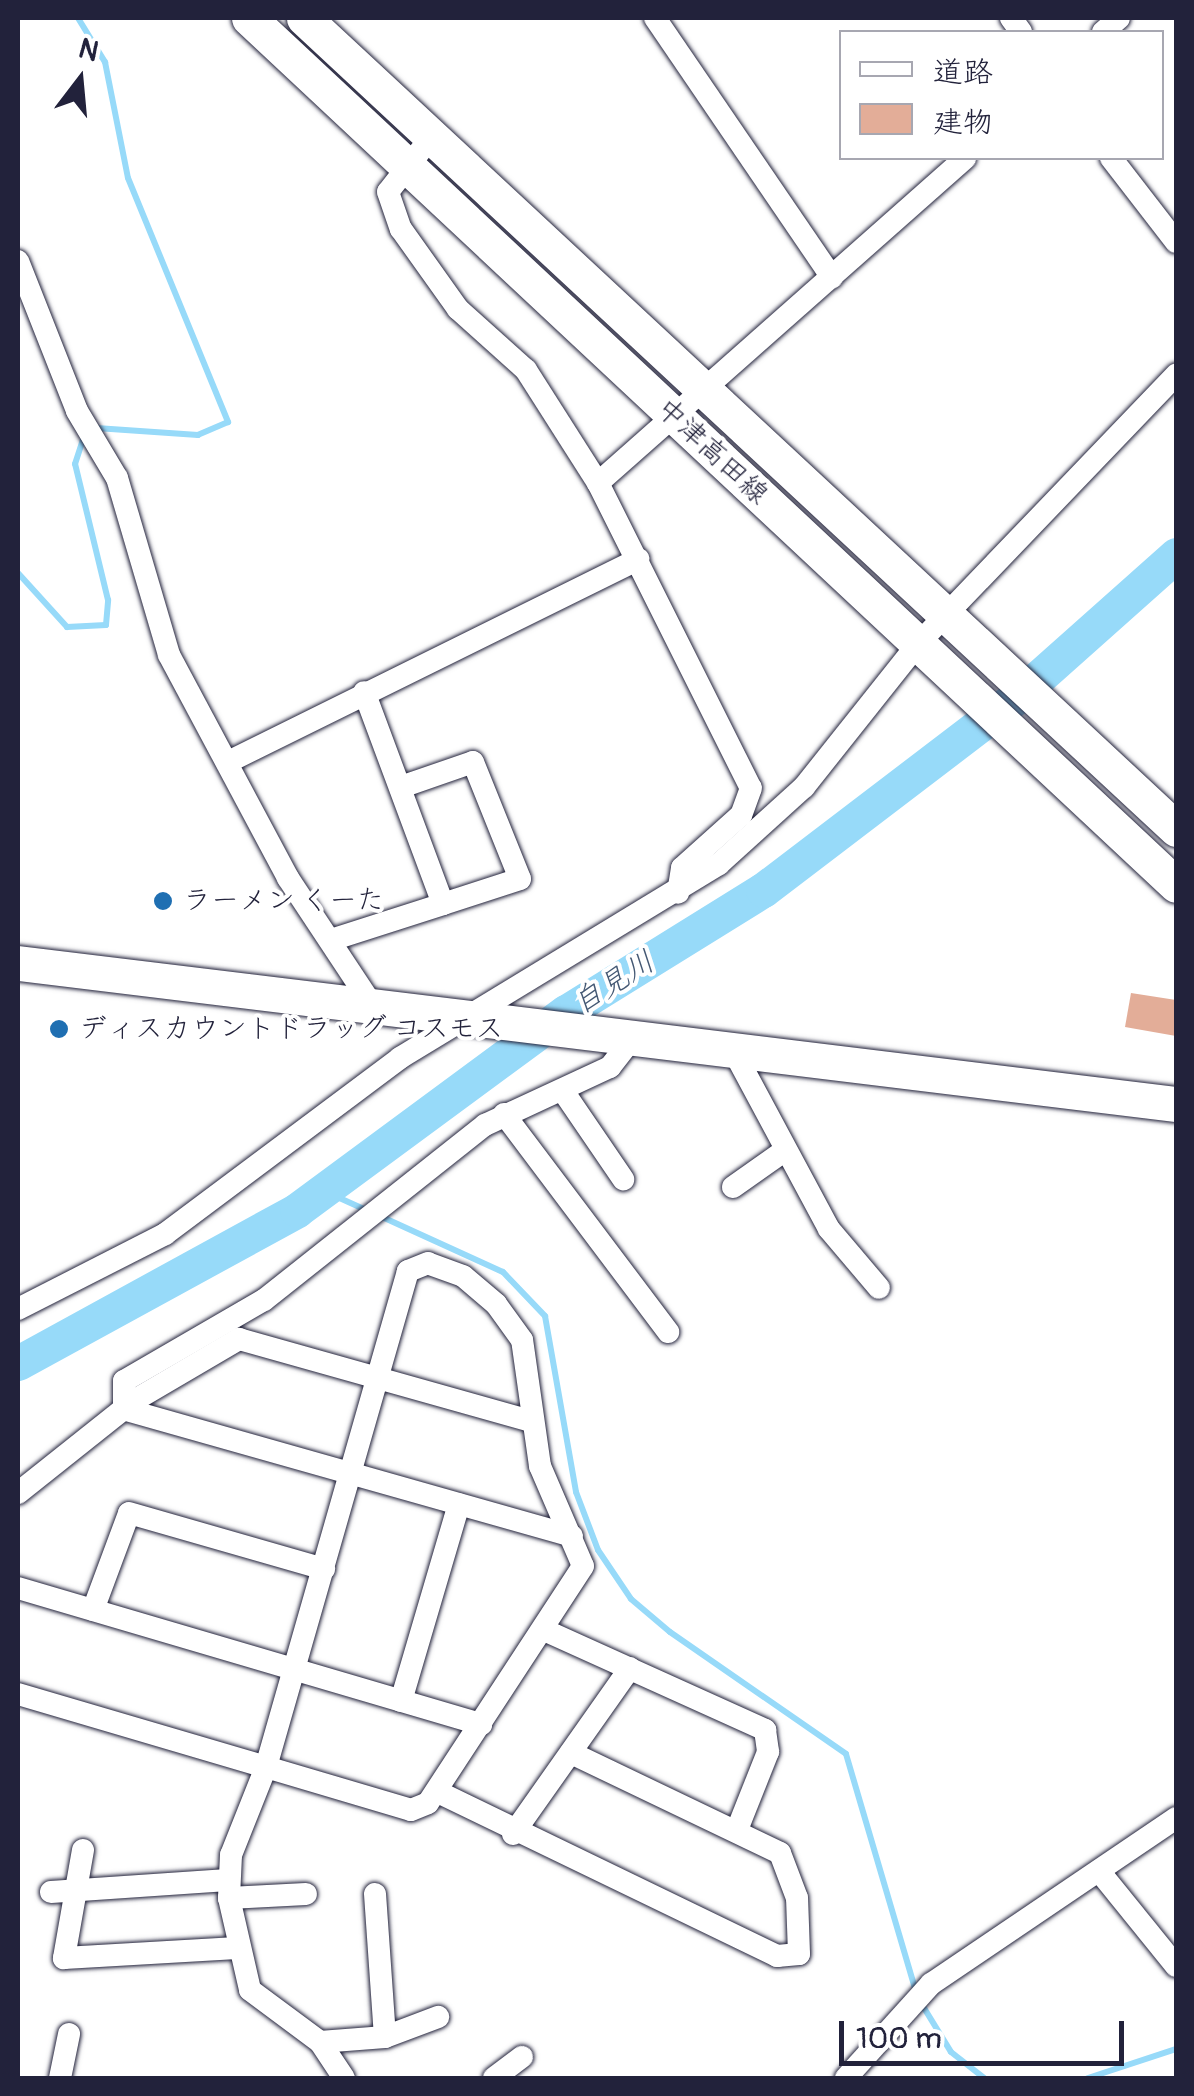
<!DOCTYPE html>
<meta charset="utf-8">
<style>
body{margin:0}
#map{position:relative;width:1194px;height:2096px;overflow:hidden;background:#fff;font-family:Pangolin,"Klee One",sans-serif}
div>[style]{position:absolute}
.stream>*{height:6px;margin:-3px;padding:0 3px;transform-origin:3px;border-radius:3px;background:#97daf9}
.river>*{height:35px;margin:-17.5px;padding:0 17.5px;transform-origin:17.5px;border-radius:17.5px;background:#97daf9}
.building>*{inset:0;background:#e3ad98}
.roads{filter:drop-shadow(0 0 2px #22223b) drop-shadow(0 0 2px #22223b)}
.street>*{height:22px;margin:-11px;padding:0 11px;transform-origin:11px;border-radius:11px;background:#fff}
.primary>*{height:35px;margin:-17.5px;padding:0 17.5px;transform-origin:17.5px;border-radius:17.5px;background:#fff}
.dots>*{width:28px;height:28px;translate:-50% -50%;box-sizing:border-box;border:5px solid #fff;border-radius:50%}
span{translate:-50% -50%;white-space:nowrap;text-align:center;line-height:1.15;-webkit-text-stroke:8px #fff;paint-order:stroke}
.street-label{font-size:28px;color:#22223b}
.poi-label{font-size:28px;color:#22223b}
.left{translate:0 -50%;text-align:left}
.water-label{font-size:30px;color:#455974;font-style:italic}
.frame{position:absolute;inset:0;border:20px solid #22223b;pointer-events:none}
.legend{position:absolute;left:839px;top:30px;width:325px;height:130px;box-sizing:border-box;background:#fff;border:2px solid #a7a7b1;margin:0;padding:12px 18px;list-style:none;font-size:30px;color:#22223b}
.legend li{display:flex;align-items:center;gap:20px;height:50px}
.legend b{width:50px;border:2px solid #a7a7b1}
.north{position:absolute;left:30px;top:30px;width:100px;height:100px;-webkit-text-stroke:8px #fff;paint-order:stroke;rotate:16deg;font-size:28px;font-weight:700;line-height:40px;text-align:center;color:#22223b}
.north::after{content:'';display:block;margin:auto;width:35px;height:45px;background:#22223b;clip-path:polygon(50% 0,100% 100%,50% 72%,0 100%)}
.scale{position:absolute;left:839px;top:2021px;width:285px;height:45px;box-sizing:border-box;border:5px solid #22223b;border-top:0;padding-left:12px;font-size:30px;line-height:35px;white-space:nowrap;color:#22223b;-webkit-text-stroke:8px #fff;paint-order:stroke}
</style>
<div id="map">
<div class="stream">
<div style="left:78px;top:18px;width:52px;rotate:58.5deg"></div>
<div style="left:105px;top:62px;width:118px;rotate:78.8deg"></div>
<div style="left:128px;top:178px;width:264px;rotate:67.7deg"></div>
<div style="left:228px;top:422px;width:33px;rotate:157deg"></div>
<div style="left:198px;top:435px;width:102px;rotate:-176.1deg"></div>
<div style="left:18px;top:573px;width:73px;rotate:47.8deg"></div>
<div style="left:67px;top:627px;width:39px;rotate:-3deg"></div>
<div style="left:106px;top:625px;width:25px;rotate:-85deg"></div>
<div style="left:108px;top:600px;width:140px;rotate:-103.6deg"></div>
<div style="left:75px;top:464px;width:32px;rotate:-72deg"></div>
<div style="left:324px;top:1191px;width:48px;rotate:24.4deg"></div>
<div style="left:380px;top:1216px;width:135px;rotate:24.5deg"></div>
<div style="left:503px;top:1272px;width:61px;rotate:46.3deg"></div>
<div style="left:545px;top:1316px;width:179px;rotate:80deg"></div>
<div style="left:576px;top:1492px;width:62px;rotate:69.2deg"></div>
<div style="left:598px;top:1550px;width:59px;rotate:56deg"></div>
<div style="left:631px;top:1599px;width:51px;rotate:40.2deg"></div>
<div style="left:670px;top:1632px;width:214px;rotate:34.7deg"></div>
<div style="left:846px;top:1754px;width:248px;rotate:73.6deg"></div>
<div style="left:921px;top:2003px;width:57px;rotate:58.5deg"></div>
<div style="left:951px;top:2052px;width:42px;rotate:38.2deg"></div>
<div style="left:1088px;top:2078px;width:93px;rotate:-18.2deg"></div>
</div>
<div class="river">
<div style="left:18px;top:1363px;width:318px;rotate:-28.7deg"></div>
<div style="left:297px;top:1210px;width:334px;rotate:-36.4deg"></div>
<div style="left:566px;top:1012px;width:232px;rotate:-31.8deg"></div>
<div style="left:763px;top:890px;width:323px;rotate:-37.3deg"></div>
<div style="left:1020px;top:694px;width:209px;rotate:-41.7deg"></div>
</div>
<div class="building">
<div style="clip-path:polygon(1131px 993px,1176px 1000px,1176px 1036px,1125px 1027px)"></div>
</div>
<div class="roads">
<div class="street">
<div style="left:655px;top:18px;width:314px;rotate:55.7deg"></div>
<div style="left:1011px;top:18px;width:17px;rotate:54deg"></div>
<div style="left:1103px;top:32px;width:21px;rotate:-41deg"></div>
<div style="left:432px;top:136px;width:71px;rotate:128.2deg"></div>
<div style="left:388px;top:192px;width:39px;rotate:71deg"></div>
<div style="left:401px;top:229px;width:98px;rotate:54.5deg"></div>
<div style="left:458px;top:309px;width:91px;rotate:41.9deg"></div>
<div style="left:526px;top:370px;width:134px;rotate:57.5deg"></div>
<div style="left:598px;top:483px;width:341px;rotate:63.4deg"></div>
<div style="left:751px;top:788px;width:29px;rotate:110deg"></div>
<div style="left:741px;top:815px;width:79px;rotate:138.1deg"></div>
<div style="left:682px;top:868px;width:25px;rotate:99deg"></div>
<div style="left:1111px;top:158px;width:106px;rotate:52.3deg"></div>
<div style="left:18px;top:261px;width:161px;rotate:68.5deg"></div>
<div style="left:77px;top:411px;width:78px;rotate:59.2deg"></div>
<div style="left:117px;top:478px;width:184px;rotate:73.6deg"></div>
<div style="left:169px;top:655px;width:253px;rotate:61.9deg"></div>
<div style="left:288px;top:878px;width:152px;rotate:56.5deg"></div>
<div style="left:598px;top:483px;width:490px;rotate:-41.5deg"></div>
<div style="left:228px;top:762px;width:458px;rotate:-26.3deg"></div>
<div style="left:401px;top:787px;width:76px;rotate:-19.1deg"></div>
<div style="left:473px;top:762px;width:126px;rotate:68.1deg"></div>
<div style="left:520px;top:879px;width:81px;rotate:162deg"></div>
<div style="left:331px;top:940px;width:118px;rotate:-17.8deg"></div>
<div style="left:443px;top:904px;width:226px;rotate:-110.4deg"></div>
<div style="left:733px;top:1050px;width:203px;rotate:61.8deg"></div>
<div style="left:829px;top:1229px;width:77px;rotate:49.7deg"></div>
<div style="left:563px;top:1091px;width:107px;rotate:55.7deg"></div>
<div style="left:504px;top:1114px;width:273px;rotate:53deg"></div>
<div style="left:733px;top:1187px;width:62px;rotate:-35.2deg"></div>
<div style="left:18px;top:1309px;width:165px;rotate:-27deg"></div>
<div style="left:165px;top:1234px;width:294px;rotate:-36.8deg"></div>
<div style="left:400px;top:1058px;width:373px;rotate:-31.3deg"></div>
<div style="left:719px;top:864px;width:115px;rotate:-42.2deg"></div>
<div style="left:804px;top:787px;width:180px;rotate:-51.5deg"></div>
<div style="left:916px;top:646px;width:376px;rotate:-46.2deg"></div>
<div style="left:18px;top:1493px;width:149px;rotate:-38.5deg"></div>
<div style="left:135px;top:1400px;width:121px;rotate:-30.4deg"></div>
<div style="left:239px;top:1339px;width:302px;rotate:15.7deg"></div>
<div style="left:572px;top:1536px;width:466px;rotate:-164.2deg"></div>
<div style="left:124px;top:1409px;width:28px;rotate:-90deg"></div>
<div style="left:124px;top:1381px;width:162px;rotate:-30.1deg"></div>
<div style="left:264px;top:1300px;width:282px;rotate:-38.4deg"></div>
<div style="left:485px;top:1125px;width:138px;rotate:-24.9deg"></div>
<div style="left:610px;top:1067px;width:37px;rotate:-52deg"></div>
<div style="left:18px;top:1588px;width:483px;rotate:16.4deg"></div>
<div style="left:93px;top:1610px;width:103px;rotate:-69.6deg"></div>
<div style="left:129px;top:1513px;width:203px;rotate:16deg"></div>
<div style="left:544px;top:1630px;width:243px;rotate:24.3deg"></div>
<div style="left:765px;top:1730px;width:22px;rotate:82deg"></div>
<div style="left:768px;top:1752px;width:84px;rotate:111.7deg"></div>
<div style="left:18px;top:1694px;width:259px;rotate:16.4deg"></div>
<div style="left:266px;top:1767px;width:151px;rotate:16.5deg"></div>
<div style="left:411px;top:1810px;width:18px;rotate:-22deg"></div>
<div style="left:428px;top:1803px;width:283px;rotate:-56.8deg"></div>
<div style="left:583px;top:1566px;width:109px;rotate:-113.3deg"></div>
<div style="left:540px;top:1466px;width:127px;rotate:-98.1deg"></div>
<div style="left:522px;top:1340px;width:44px;rotate:-125.8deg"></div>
<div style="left:496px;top:1304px;width:43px;rotate:-139.7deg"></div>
<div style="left:463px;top:1276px;width:37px;rotate:-160deg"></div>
<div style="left:428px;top:1263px;width:22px;rotate:158deg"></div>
<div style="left:408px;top:1271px;width:516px;rotate:105.98deg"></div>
<div style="left:266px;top:1767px;width:95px;rotate:111.7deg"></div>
<div style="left:231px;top:1855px;width:43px;rotate:92.7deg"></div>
<div style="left:229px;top:1898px;width:94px;rotate:77.1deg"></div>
<div style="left:250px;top:1990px;width:87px;rotate:36.6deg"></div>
<div style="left:320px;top:2042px;width:43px;rotate:56.3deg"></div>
<div style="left:401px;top:1701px;width:205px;rotate:-73.6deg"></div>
<div style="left:438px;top:1792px;width:377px;rotate:25.8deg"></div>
<div style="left:777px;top:1956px;width:22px;rotate:-5deg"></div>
<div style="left:799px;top:1954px;width:56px;rotate:-92deg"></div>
<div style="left:797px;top:1898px;width:48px;rotate:-110.7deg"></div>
<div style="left:780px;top:1853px;width:232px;rotate:-154.4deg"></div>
<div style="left:513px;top:1834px;width:203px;rotate:-54.8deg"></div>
<div style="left:83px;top:1850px;width:110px;rotate:100deg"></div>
<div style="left:64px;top:1958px;width:173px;rotate:-3.3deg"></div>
<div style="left:1099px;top:1871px;width:122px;rotate:51deg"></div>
<div style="left:51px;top:1892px;width:177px;rotate:-3.9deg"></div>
<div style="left:375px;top:1894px;width:143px;rotate:86deg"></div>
<div style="left:229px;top:1898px;width:77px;rotate:-3deg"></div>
<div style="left:320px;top:2042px;width:65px;rotate:-4.4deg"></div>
<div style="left:385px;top:2037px;width:57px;rotate:-20.7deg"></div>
<div style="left:60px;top:2078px;width:45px;rotate:-78.4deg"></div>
<div style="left:494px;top:2078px;width:35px;rotate:-37deg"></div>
<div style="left:846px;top:2078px;width:127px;rotate:-47.9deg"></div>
<div style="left:931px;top:1984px;width:296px;rotate:-34.1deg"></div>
</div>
<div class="primary">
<div style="left:249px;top:18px;width:1269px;rotate:43.08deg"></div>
<div style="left:304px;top:18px;width:1191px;rotate:42.92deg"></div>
<div style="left:18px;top:963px;width:1167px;rotate:6.94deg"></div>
</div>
</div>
<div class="dots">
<div style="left:163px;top:901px;background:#1f6fb2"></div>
<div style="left:59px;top:1029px;background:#1f6fb2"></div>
</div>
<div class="street-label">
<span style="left:712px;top:452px;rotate:43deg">中津高田線</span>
</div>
<div class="poi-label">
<span class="left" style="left:183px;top:901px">ラーメン くーた</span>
<span class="left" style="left:79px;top:1029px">ディスカウントドラッグ コスモス</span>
</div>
<div class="water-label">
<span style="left:614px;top:983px;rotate:-32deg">自見川</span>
</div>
<div class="frame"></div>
<ul class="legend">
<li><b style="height:12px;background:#fff"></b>道路</li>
<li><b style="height:28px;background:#e3ad98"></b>建物</li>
</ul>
<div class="north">N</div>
<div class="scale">100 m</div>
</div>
